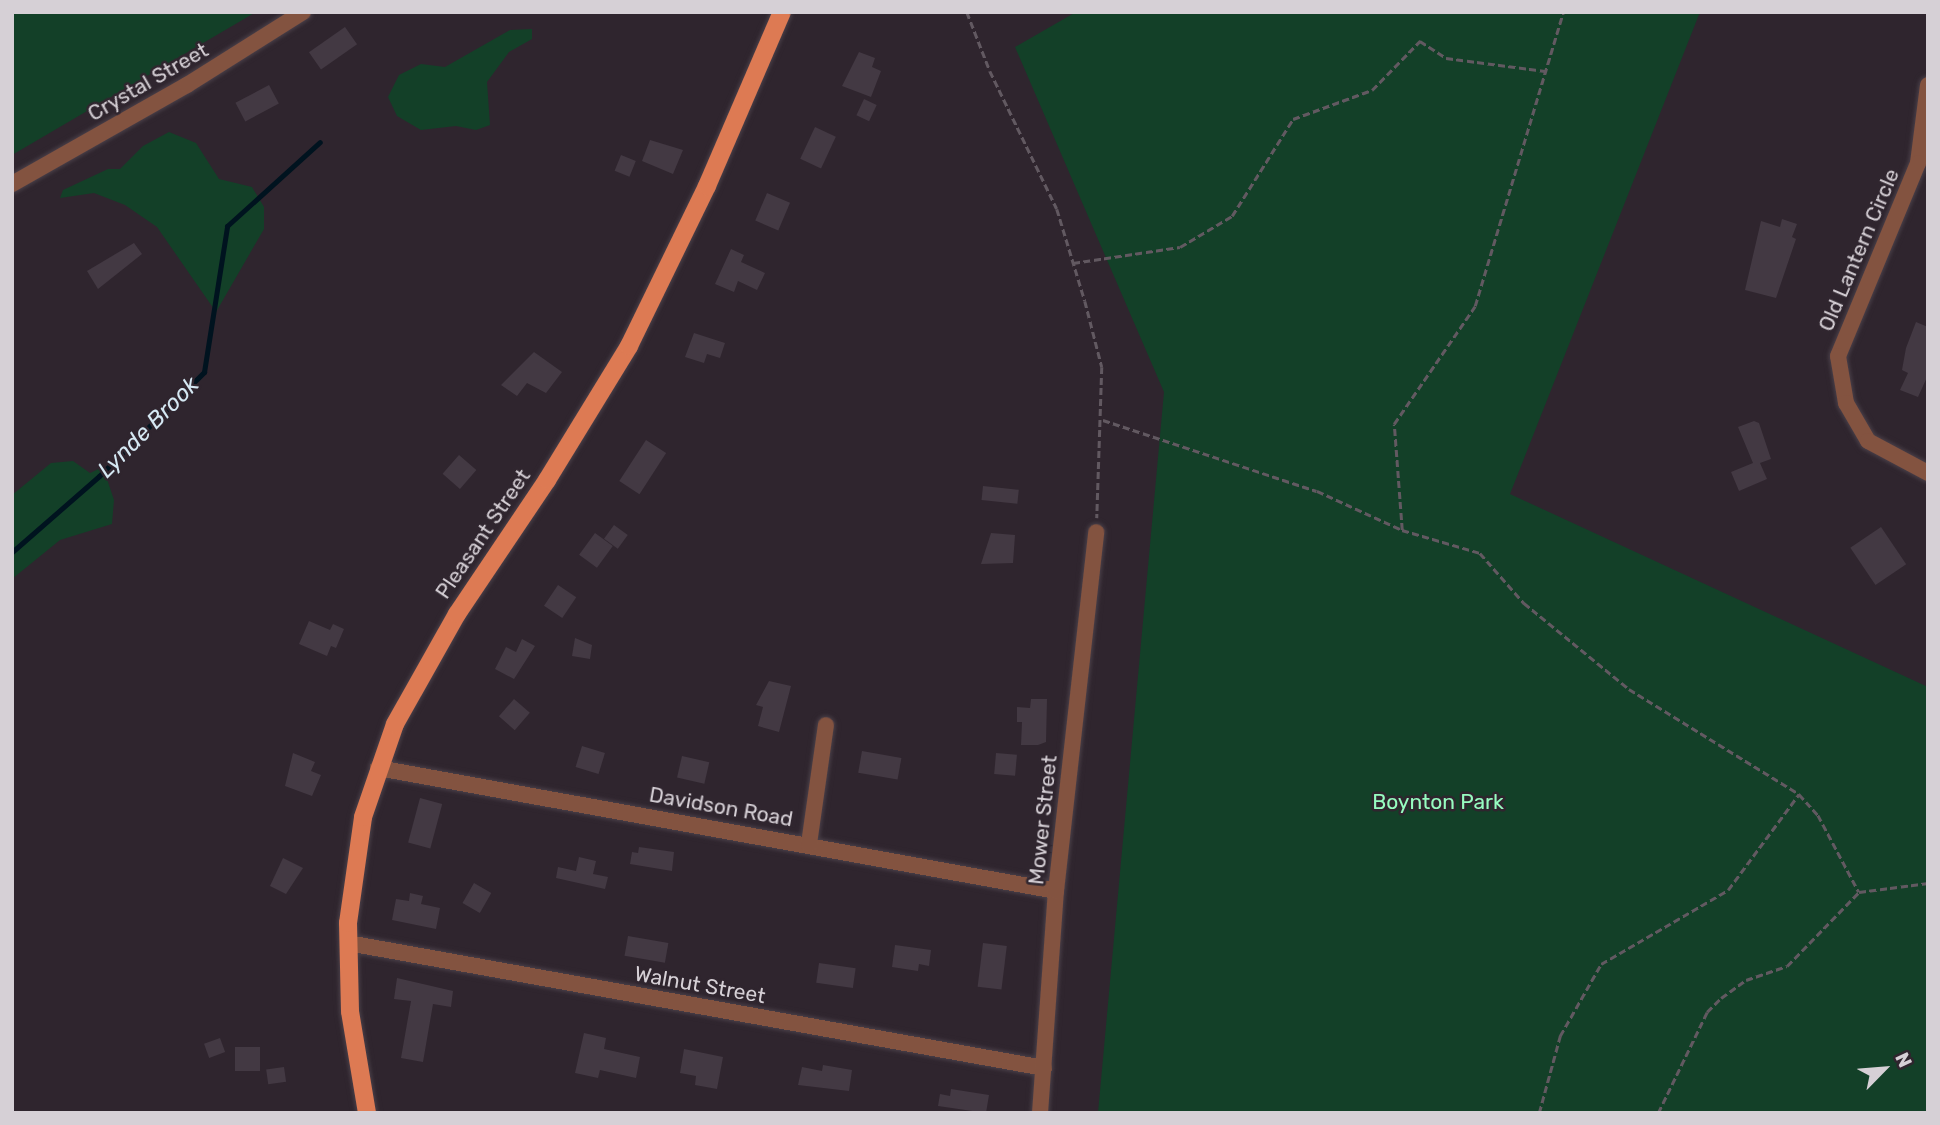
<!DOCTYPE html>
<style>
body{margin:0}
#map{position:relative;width:1940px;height:1125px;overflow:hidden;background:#2f252e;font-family:Rubik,sans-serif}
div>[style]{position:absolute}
.green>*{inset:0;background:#134028}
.stream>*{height:5px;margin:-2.5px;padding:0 2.5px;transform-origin:2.5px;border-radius:2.5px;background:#00131f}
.building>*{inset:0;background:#433943;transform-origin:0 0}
.path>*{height:2.5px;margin-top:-1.25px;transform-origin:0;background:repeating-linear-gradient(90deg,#625961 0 7px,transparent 0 10.5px)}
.roads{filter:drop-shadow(0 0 2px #4a4049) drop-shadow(0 0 2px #4a4049)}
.minor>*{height:16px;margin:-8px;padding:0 8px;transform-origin:8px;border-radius:8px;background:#835340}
.primary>*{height:18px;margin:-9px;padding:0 9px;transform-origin:9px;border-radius:9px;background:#dd7a53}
span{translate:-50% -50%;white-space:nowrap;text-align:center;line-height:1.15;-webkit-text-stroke:5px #2f252e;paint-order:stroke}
.street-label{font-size:21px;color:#d6d0d6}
.park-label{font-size:21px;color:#96fcc0}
.water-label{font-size:23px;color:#d5e8f3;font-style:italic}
.frame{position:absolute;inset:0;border:14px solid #d6d0d6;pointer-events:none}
.north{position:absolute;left:1849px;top:1034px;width:70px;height:70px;-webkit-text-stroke:5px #2f252e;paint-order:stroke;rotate:65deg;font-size:19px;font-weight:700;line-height:28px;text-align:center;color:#d6d0d6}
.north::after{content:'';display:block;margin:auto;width:24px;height:32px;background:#d6d0d6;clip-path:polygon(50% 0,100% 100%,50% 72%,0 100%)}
</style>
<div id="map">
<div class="green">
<div style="clip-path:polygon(12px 12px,256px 12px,12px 155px)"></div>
<div style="clip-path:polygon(1076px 12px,1700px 12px,1510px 494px,1928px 687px,1928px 1113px,1098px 1113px,1164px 392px,1015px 47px)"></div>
<div style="clip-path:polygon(532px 29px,532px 39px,509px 52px,487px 82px,490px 125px,476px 130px,456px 126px,421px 130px,397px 116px,388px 97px,399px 75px,421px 64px,445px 67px,510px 30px)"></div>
<div style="clip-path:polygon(169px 132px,196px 143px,219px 179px,252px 187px,264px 207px,264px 229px,216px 312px,157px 227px,125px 205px,94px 193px,60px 198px,63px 190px,108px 169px,120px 169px,143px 146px)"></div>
<div style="clip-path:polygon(73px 461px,90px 473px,103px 467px,114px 500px,112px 524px,60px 540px,12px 579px,12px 495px,51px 463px)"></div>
</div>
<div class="stream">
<div style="left:12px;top:552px;width:116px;rotate:-41.1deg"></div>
<div style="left:99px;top:476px;width:148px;rotate:-44.7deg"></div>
<div style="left:204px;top:372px;width:148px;rotate:-81deg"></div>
<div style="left:227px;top:226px;width:125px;rotate:-42.1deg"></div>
</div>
<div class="building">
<div style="left:345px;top:27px;width:21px;height:44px;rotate:55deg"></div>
<div style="clip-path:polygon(859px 52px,875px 58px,872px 67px,881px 71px,871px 97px,842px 86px)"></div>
<div style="left:269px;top:85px;width:21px;height:38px;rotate:62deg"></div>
<div style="left:864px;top:99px;width:14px;height:18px;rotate:25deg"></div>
<div style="left:815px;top:127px;width:23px;height:35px;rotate:25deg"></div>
<div style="clip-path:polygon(650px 140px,683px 150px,673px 174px,642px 161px)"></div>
<div style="left:621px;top:155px;width:16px;height:17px;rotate:22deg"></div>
<div style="left:767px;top:193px;width:25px;height:30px;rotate:23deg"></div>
<div style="clip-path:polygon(1782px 219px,1797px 224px,1792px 237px,1796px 239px,1776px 298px,1745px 290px,1761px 221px,1780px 227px)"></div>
<div style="clip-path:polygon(134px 243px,142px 254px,98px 289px,87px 271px)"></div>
<div style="clip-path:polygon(731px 249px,744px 255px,741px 262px,765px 273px,757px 290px,738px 281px,734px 292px,715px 284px)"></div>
<div style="clip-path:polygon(1916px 322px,1928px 327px,1928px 375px,1918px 397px,1900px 390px,1908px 373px,1902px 370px,1906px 348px)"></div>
<div style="clip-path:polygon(694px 333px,725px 343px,720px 358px,707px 354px,704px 363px,685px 357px)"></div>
<div style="clip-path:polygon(534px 352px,562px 372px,546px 393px,527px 383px,517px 396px,501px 385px)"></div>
<div style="clip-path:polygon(1754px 421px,1759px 423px,1771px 459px,1760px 463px,1767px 479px,1739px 491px,1731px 472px,1753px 463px,1738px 427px)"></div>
<div style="left:646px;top:440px;width:24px;height:49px;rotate:33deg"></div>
<div style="left:459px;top:455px;width:23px;height:25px;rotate:41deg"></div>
<div style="left:983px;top:486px;width:36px;height:14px;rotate:6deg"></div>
<div style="left:614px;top:525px;width:17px;height:17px;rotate:36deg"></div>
<div style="left:1881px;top:527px;width:45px;height:37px;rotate:56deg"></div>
<div style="left:595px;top:533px;width:22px;height:27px;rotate:36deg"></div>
<div style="clip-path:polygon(991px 533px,1015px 535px,1013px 563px,981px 564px)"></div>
<div style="left:558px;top:585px;width:22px;height:25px;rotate:34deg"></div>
<div style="clip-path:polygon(309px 621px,330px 630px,333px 624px,344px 629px,336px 648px,331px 646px,327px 656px,299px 644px)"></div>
<div style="clip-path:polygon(575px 638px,592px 645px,590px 659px,572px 656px)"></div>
<div style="clip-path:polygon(522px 639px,535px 646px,514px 679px,495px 669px,506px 647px,516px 652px)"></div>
<div style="clip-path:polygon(769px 681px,791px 686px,779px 732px,758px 726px,763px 707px,756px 705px)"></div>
<div style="left:514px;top:699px;width:21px;height:23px;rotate:41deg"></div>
<div style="clip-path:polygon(1031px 699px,1047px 699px,1046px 742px,1038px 745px,1021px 745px,1022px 722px,1017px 722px,1017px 707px,1030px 708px)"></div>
<div style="left:582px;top:746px;width:24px;height:22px;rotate:17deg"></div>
<div style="left:862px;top:751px;width:40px;height:22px;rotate:10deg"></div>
<div style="clip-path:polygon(293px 753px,315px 762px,311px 771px,321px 775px,312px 796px,285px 786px)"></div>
<div style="left:996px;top:753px;width:21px;height:21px;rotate:5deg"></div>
<div style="left:682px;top:756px;width:28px;height:22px;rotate:13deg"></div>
<div style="left:420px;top:798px;width:23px;height:46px;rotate:15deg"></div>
<div style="clip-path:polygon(639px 847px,674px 852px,672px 871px,630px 864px,632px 852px,638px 853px)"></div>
<div style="clip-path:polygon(579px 857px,596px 861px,593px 874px,608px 877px,605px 889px,556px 878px,558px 867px,576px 871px)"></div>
<div style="clip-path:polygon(283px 858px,303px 868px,286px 894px,270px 886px)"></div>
<div style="left:474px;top:883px;width:20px;height:23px;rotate:30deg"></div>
<div style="clip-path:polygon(410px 893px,423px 896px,421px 904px,440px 908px,436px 929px,392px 920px,396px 899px,409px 901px)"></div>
<div style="left:628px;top:936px;width:41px;height:20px;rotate:10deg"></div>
<div style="left:983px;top:943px;width:24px;height:44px;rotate:7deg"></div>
<div style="clip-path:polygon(895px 945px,931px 950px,929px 966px,919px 964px,918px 971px,892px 967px)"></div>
<div style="left:819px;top:963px;width:37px;height:20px;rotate:8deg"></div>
<div style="clip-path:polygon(397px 978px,453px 991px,451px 1007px,433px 1004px,423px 1062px,401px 1058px,411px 1001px,394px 999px)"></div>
<div style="clip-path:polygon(584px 1033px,606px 1038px,604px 1049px,640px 1057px,636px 1078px,600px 1070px,598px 1078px,575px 1073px)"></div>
<div style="left:220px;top:1038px;width:15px;height:17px;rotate:70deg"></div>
<div style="left:260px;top:1047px;width:24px;height:25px;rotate:90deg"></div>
<div style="clip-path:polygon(684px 1049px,723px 1057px,717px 1089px,695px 1085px,696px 1076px,680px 1073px)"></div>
<div style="clip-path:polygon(823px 1065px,852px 1070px,849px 1091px,798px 1085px,802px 1067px,822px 1071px)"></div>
<div style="left:284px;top:1067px;width:15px;height:18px;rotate:82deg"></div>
<div style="clip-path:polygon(951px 1089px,989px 1095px,986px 1113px,938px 1106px,940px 1094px,950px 1096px)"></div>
</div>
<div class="path">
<div style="left:967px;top:12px;width:63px;rotate:68.7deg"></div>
<div style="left:990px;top:71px;width:153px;rotate:64.1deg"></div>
<div style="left:1057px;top:209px;width:96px;rotate:73.1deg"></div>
<div style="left:1085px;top:301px;width:68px;rotate:75.6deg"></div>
<div style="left:1102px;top:367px;width:151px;rotate:91.9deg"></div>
<div style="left:1073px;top:263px;width:108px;rotate:-8.5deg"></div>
<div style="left:1180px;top:247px;width:61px;rotate:-30.8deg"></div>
<div style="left:1232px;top:216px;width:115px;rotate:-57.8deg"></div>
<div style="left:1293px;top:119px;width:84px;rotate:-20.2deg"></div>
<div style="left:1372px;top:90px;width:69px;rotate:-45.6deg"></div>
<div style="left:1420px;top:41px;width:31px;rotate:33deg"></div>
<div style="left:1446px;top:58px;width:100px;rotate:7.5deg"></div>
<div style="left:1103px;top:420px;width:225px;rotate:18.4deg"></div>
<div style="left:1317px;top:491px;width:94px;rotate:24.6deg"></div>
<div style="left:1402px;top:530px;width:81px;rotate:16.4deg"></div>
<div style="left:1480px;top:553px;width:67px;rotate:48.7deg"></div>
<div style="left:1524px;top:603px;width:136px;rotate:39.3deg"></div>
<div style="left:1629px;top:689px;width:200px;rotate:31.7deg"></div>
<div style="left:1799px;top:794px;width:28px;rotate:48deg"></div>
<div style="left:1818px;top:815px;width:87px;rotate:62deg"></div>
<div style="left:1402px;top:530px;width:106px;rotate:-94.3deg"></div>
<div style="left:1394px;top:424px;width:143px;rotate:-55.5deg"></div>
<div style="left:1475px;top:306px;width:307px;rotate:-73.3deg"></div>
<div style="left:1539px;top:1113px;width:80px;rotate:-74.7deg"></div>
<div style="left:1560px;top:1036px;width:83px;rotate:-60.3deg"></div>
<div style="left:1601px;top:964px;width:147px;rotate:-30.2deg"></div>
<div style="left:1728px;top:890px;width:119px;rotate:-53.5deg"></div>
<div style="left:1658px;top:1113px;width:112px;rotate:-64.1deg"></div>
<div style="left:1707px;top:1012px;width:20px;rotate:-45deg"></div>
<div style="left:1721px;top:998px;width:31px;rotate:-36deg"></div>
<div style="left:1746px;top:980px;width:43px;rotate:-18.9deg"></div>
<div style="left:1787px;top:966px;width:103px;rotate:-45.8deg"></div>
<div style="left:1859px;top:892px;width:70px;rotate:-7.4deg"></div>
</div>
<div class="roads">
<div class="minor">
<div style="left:1928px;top:85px;width:79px;rotate:97.3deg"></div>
<div style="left:1918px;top:163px;width:209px;rotate:112.5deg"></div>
<div style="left:1838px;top:356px;width:48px;rotate:80.3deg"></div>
<div style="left:1846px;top:403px;width:44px;rotate:59.9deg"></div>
<div style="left:1868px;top:441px;width:68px;rotate:28.1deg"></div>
<div style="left:12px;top:184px;width:201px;rotate:-29.5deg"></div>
<div style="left:187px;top:85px;width:137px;rotate:-32.2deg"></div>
<div style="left:378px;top:768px;width:689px;rotate:10.28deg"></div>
<div style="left:809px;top:844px;width:120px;rotate:-81.9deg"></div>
<div style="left:348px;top:943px;width:707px;rotate:10.18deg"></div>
<div style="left:1040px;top:1113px;width:223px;rotate:-85.9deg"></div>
<div style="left:1056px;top:891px;width:361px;rotate:-83.6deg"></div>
</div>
<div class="primary">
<div style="left:367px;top:1113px;width:103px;rotate:-99.5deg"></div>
<div style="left:350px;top:1011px;width:88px;rotate:-91.3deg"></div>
<div style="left:348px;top:923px;width:107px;rotate:-81.9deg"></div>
<div style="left:363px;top:817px;width:98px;rotate:-71deg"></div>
<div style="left:395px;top:724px;width:126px;rotate:-60.6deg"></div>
<div style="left:457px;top:614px;width:161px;rotate:-56.1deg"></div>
<div style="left:547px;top:480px;width:157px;rotate:-58.5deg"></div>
<div style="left:629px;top:346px;width:178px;rotate:-64deg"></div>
<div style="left:707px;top:186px;width:189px;rotate:-66.7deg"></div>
</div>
</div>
<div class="street-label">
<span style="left:148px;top:82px;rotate:-30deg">Crystal Street</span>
<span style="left:1859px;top:250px;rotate:-67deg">Old Lantern Circle</span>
<span style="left:483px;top:534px;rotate:-56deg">Pleasant Street</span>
<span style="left:721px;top:807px;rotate:10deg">Davidson Road</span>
<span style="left:1043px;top:820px;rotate:-84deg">Mower Street</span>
<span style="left:700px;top:985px;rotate:10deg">Walnut Street</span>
</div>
<div class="park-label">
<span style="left:1438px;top:802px">Boynton Park</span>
</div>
<div class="water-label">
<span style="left:148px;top:427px;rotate:-45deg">Lynde Brook</span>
</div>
<div class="frame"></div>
<div class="north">N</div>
</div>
